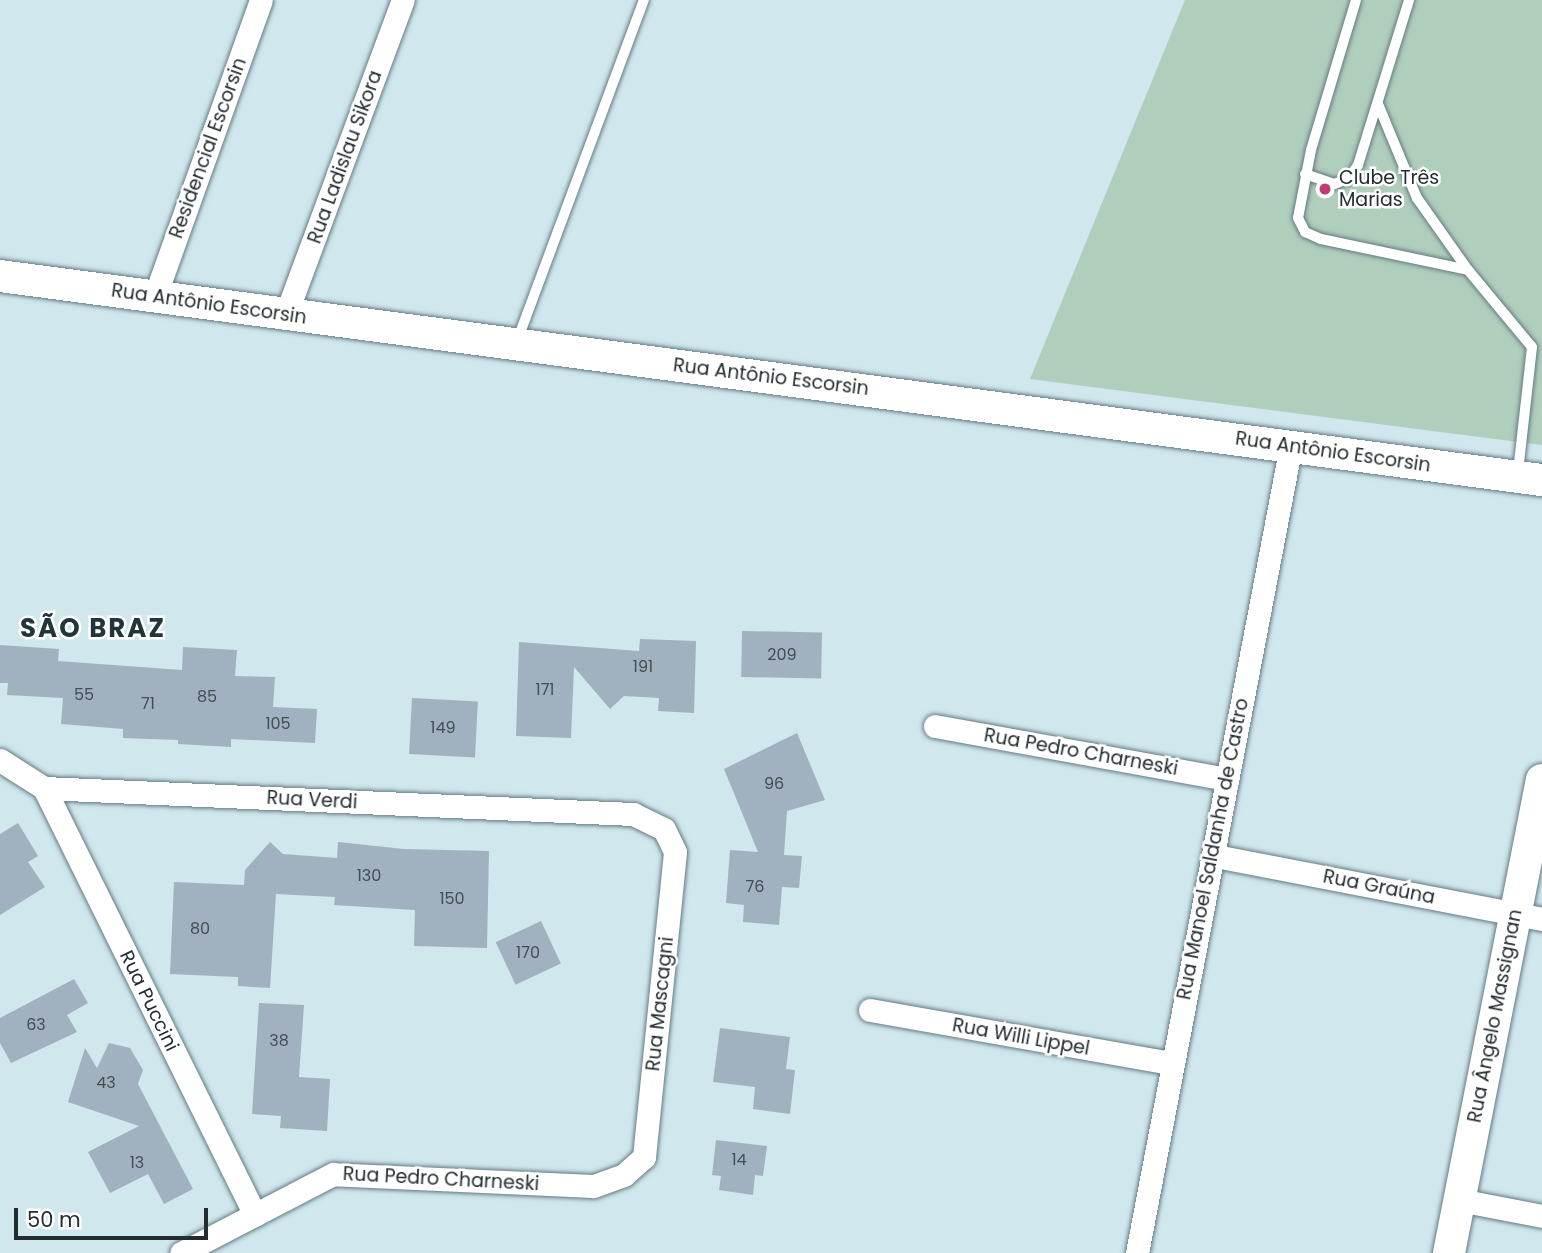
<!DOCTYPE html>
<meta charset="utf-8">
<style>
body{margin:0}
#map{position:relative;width:1542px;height:1253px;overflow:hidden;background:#cfe7ed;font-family:Poppins,sans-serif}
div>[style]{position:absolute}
.green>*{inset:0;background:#b0cebc}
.building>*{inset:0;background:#a1b1bf;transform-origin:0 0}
.roads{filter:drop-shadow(0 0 2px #657b80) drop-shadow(0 0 2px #657b80)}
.lane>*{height:10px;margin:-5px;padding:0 5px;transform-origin:5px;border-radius:5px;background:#fff}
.street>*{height:23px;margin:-11.5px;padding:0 11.5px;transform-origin:11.5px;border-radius:11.5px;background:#fff}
.secondary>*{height:32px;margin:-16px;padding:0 16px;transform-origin:16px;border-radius:16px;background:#fff}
.dots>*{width:19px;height:19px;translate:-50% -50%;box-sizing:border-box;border:4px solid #fff;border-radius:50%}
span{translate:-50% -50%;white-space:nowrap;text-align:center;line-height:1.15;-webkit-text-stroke:5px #fff;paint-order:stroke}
.number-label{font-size:16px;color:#424d53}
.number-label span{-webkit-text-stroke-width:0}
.street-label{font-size:19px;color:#232c2f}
.poi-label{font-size:19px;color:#232c2f}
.left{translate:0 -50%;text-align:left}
.district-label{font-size:26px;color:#22353a;font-weight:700;letter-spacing:2px}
.scale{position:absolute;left:14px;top:1208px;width:194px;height:32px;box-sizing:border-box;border:4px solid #232c2f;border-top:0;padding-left:9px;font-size:21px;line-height:24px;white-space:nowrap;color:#232c2f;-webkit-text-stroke:5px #fff;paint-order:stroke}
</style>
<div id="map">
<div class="green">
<div style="clip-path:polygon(1185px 0,1542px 0,1542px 445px,1030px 379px)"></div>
</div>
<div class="building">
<div style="left:742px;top:631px;width:80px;height:46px;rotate:1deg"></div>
<div style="clip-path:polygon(640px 639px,696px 641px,694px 713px,658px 711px,659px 698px,624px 696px,610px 709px,574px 667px,571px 738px,516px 736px,519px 642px,639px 651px)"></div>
<div style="clip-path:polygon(0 645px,59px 649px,58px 661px,182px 670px,183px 647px,237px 650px,235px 676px,275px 677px,273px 707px,317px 709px,315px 743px,231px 739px,231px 747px,178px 744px,178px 740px,123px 738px,123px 729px,61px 724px,63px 698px,7px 695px,8px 683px,0 683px)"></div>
<div style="left:412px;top:698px;width:66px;height:56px;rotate:3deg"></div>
<div style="clip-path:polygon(797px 733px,825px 800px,787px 811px,784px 855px,802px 856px,799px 888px,782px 887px,779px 925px,743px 922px,744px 905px,726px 903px,730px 850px,758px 852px,724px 769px)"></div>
<div style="clip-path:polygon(18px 823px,38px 856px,28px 862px,45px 887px,0 915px,0 834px)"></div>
<div style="clip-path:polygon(270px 842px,283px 854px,337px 858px,338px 842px,404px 849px,489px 851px,487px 948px,414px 946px,415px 910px,334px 905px,335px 897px,276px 894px,270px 988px,238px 986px,238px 977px,170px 974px,174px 882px,244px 885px,245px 870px)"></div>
<div style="left:541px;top:921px;width:47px;height:50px;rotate:65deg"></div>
<div style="clip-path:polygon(74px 979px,88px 1003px,67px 1015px,77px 1032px,11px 1063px,0 1043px,0 1018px)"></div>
<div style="clip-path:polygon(259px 1003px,304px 1005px,299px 1077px,330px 1079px,327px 1131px,280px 1128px,281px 1116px,252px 1114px)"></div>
<div style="clip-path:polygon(720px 1028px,790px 1037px,786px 1069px,795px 1070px,790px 1114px,753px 1109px,755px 1087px,713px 1082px)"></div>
<div style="clip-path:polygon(109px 1043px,130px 1048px,143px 1070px,138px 1084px,193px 1189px,164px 1204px,148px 1174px,110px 1193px,88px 1152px,139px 1126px,68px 1102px,85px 1048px,97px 1068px)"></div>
<div style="clip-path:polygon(716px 1140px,767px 1146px,763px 1176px,755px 1175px,753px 1195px,719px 1190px,721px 1176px,712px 1175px)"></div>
</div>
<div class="roads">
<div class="lane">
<div style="left:1356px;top:0;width:157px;rotate:106.7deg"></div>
<div style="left:1311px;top:150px;width:69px;rotate:100.8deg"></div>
<div style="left:1298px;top:218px;width:16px;rotate:63deg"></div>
<div style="left:1305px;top:232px;width:17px;rotate:24deg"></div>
<div style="left:1321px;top:239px;width:150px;rotate:11.9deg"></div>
<div style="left:1378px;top:104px;width:102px;rotate:67.5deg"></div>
<div style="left:1417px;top:198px;width:88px;rotate:54.7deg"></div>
<div style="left:1468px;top:270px;width:100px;rotate:50.3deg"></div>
<div style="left:1532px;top:347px;width:126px;rotate:96.4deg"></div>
<div style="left:1305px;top:174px;width:31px;rotate:19deg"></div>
<div style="left:1334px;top:184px;width:15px;rotate:-20deg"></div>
<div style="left:1348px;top:179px;width:17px;rotate:-54deg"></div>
<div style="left:1358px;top:165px;width:173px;rotate:-72.8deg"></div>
<div style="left:517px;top:341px;width:364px;rotate:-69.6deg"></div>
</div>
<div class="street">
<div style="left:155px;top:296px;width:314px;rotate:-70.3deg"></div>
<div style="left:286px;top:314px;width:335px;rotate:-69.6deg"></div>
<div style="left:935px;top:726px;width:297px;rotate:10.3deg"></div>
<div style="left:0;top:760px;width:52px;rotate:32.5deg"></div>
<div style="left:44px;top:788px;width:590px;rotate:2.53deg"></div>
<div style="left:633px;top:814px;width:34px;rotate:26deg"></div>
<div style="left:664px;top:829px;width:25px;rotate:64deg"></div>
<div style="left:675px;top:852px;width:307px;rotate:95.8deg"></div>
<div style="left:644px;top:1157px;width:27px;rotate:138deg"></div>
<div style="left:624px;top:1175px;width:33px;rotate:160deg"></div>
<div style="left:593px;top:1186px;width:260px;rotate:-177.4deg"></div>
<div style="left:333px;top:1174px;width:171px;rotate:152.5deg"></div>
<div style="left:44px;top:788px;width:476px;rotate:63.7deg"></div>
<div style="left:1215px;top:856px;width:333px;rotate:10.9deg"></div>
<div style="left:870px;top:1010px;width:306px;rotate:10deg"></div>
<div style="left:1459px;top:1200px;width:85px;rotate:10.9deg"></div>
<div style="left:1137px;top:1253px;width:823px;rotate:-79.21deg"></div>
</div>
<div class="secondary">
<div style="left:0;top:276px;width:1555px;rotate:7.54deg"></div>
<div style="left:1449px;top:1253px;width:482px;rotate:-78.9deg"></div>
</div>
</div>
<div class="dots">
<div style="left:1325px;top:189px;background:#c23a76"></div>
</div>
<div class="number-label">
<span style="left:782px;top:655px">209</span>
<span style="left:643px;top:667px">191</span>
<span style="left:545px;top:690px">171</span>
<span style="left:84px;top:695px">55</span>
<span style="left:207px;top:697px">85</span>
<span style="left:148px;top:704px">71</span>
<span style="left:278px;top:724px">105</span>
<span style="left:443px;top:728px">149</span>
<span style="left:774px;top:784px">96</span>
<span style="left:369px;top:876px">130</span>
<span style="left:755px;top:887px">76</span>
<span style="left:452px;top:899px">150</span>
<span style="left:200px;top:929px">80</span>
<span style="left:528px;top:953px">170</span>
<span style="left:36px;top:1025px">63</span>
<span style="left:279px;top:1041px">38</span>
<span style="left:106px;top:1083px">43</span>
<span style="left:739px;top:1160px">14</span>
<span style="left:137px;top:1163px">13</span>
</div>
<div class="street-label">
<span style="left:208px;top:148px;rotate:-70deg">Residencial Escorsin</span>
<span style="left:345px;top:157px;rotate:-70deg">Rua Ladislau Sikora</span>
<span style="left:209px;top:304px;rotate:8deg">Rua Antônio Escorsin</span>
<span style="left:771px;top:377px;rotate:7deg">Rua Antônio Escorsin</span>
<span style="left:1333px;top:452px;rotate:8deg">Rua Antônio Escorsin</span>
<span style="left:1081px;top:752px;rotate:10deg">Rua Pedro Charneski</span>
<span style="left:312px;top:800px;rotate:3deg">Rua Verdi</span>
<span style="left:1213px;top:849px;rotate:-79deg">Rua Manoel Saldanha de Castro</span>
<span style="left:1379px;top:887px;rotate:11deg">Rua Graúna</span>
<span style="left:149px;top:1001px;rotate:64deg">Rua Puccini</span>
<span style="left:660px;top:1004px;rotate:-84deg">Rua Mascagni</span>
<span style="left:1495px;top:1016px;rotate:-79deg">Rua Ângelo Massignan</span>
<span style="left:1021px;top:1037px;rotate:10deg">Rua Willi Lippel</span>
<span style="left:441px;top:1179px;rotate:3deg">Rua Pedro Charneski</span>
</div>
<div class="poi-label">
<span class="left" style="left:1339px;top:189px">Clube Três<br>Marias</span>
</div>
<div class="district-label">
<span style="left:93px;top:629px">SÃO BRAZ</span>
</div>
<div class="scale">50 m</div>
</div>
